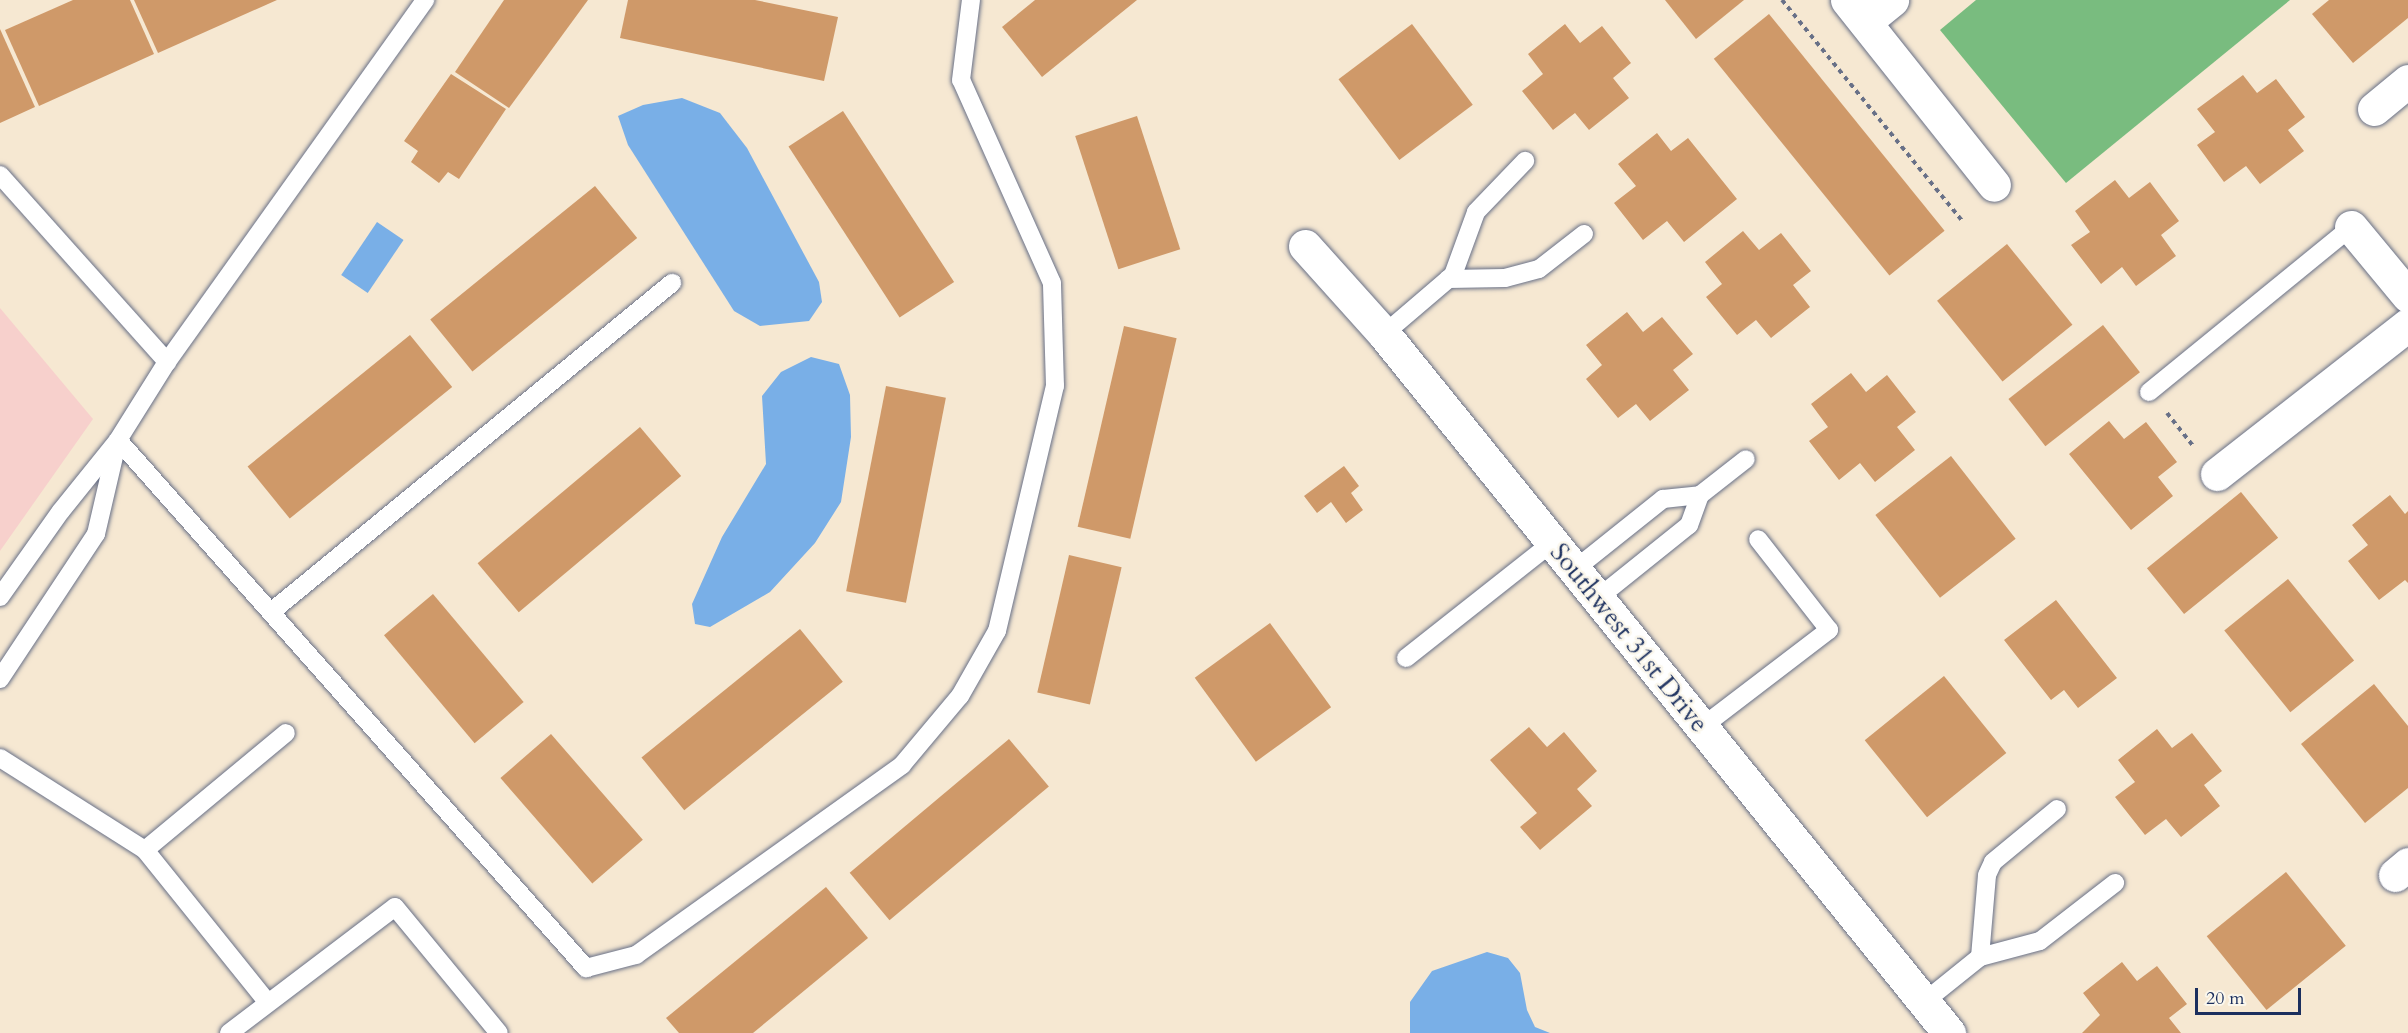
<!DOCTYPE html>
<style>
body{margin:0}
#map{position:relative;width:2408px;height:1033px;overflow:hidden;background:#f6e8d2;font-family:Cardo,serif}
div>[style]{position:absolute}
.built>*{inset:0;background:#f7d0cc}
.forest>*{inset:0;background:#79bc7f}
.water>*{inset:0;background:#79afe7;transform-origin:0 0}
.building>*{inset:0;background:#cf9969;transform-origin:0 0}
.path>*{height:4px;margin-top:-2px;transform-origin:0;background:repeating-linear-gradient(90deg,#687087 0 4.5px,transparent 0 9px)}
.roads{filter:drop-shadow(0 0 2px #687087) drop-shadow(0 0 2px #687087)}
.service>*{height:18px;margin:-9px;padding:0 9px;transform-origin:9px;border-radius:9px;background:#fff}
.minor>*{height:33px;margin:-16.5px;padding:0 16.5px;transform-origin:16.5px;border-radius:16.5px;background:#fff}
span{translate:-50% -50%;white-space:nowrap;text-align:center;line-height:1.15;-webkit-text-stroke:5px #fbf7ec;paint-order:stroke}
.street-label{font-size:26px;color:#1b2f5e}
.scale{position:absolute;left:2195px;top:988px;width:106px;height:27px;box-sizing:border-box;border:3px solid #1b2f5e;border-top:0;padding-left:8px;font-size:18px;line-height:21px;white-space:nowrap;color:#1b2f5e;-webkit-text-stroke:4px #fbf7ec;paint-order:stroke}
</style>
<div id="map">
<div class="built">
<div style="clip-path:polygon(0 308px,93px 419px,0 551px)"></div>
</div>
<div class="forest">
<div style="clip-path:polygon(1976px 0,2290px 0,2066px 183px,1940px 30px)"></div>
</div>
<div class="water">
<div style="clip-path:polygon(682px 98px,720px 113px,747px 148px,819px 282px,822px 302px,809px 321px,760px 326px,734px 311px,628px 145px,618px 116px,643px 105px)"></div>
<div style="left:377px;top:222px;width:32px;height:64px;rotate:34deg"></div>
<div style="clip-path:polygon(811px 357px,839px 364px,850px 395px,851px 437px,841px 502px,815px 543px,770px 592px,710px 627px,695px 624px,692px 604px,722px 537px,766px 464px,762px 396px,781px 372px)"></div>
<div style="clip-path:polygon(1487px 952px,1508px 958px,1520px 973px,1527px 1010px,1535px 1027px,1550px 1033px,1410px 1033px,1410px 1002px,1432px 971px)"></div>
</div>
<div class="building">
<div style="clip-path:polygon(73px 0,130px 0,154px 54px,39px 106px,5px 30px)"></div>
<div style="clip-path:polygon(134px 0,277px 0,158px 53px)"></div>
<div style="clip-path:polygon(504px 0,588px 0,509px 108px,455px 72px)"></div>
<div style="clip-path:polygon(628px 0,755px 0,838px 17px,824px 81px,620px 38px)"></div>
<div style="clip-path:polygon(1035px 0,1137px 0,1042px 77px,1002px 27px)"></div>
<div style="clip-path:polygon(1665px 0,1744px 0,1696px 39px)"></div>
<div style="clip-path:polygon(2329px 0,2408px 0,2408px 18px,2353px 63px,2312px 14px)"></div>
<div style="left:1769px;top:14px;width:279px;height:71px;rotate:51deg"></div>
<div style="left:1412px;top:24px;width:101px;height:92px;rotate:53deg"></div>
<div style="clip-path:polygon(1565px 24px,1580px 43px,1602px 26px,1631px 63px,1613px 78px,1629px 98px,1589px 130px,1575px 113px,1553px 130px,1522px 91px,1543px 74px,1528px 54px)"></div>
<div style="clip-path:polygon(0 29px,35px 107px,0 123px)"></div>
<div style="clip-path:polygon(451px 74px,506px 109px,459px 179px,448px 172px,439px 183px,411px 162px,418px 151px,404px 141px)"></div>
<div style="clip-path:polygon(2243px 75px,2257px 93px,2276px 79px,2305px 117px,2288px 130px,2304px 151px,2260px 184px,2246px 166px,2224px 182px,2197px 145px,2215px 132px,2197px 109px)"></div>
<div style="left:843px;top:111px;width:204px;height:65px;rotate:57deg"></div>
<div style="left:1137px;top:116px;width:140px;height:65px;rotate:72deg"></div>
<div style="clip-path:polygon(1657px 133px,1671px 151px,1688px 138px,1737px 199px,1684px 242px,1667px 221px,1643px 240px,1614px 203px,1636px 186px,1618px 164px)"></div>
<div style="clip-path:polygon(2115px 180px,2129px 198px,2150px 182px,2179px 221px,2161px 235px,2176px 256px,2136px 286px,2122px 267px,2101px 284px,2071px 245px,2090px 232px,2075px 211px)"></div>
<div style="left:595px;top:186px;width:67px;height:212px;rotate:51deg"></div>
<div style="clip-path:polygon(1743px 231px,1759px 250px,1781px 233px,1811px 271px,1793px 285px,1810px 307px,1771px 338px,1756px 320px,1737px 335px,1706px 297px,1722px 284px,1705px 262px)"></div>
<div style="left:2007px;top:244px;width:104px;height:90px;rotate:51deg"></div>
<div style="clip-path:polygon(1627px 312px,1643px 332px,1662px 317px,1693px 354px,1673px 370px,1689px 390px,1650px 421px,1636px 404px,1618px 418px,1586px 379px,1602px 365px,1586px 345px)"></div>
<div style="left:2103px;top:325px;width:60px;height:120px;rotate:52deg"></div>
<div style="left:1124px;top:326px;width:54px;height:206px;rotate:13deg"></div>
<div style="left:410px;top:335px;width:67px;height:209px;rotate:51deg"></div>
<div style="clip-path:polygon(1851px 373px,1866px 392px,1887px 375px,1916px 412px,1897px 427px,1915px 450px,1875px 482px,1860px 463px,1839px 480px,1809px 441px,1828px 427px,1811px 404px)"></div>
<div style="left:886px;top:386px;width:61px;height:209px;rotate:11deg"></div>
<div style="clip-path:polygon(2109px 421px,2124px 439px,2146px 422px,2177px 462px,2158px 477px,2173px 496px,2131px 530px,2069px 454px)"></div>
<div style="left:640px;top:427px;width:64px;height:212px;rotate:50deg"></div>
<div style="left:1951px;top:456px;width:105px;height:96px;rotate:52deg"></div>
<div style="clip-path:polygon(1344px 466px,1359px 486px,1351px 493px,1363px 510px,1346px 523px,1331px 502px,1317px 513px,1304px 496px)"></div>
<div style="left:2241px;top:492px;width:59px;height:121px;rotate:51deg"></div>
<div style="clip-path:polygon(2390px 495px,2405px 514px,2408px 511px,2408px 583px,2405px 580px,2379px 600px,2348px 561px,2368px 545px,2352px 525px)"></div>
<div style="left:1069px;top:555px;width:54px;height:141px;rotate:13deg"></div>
<div style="left:2288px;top:579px;width:105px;height:82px;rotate:51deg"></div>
<div style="left:433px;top:594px;width:141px;height:64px;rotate:50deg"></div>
<div style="clip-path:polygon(2056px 600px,2117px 678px,2078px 708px,2064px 690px,2051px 700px,2004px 640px)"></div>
<div style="left:1270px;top:623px;width:104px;height:93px;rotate:54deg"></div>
<div style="left:800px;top:629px;width:68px;height:204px;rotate:51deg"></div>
<div style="left:1944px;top:676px;width:99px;height:102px;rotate:51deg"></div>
<div style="clip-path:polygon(2374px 684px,2408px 726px,2408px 788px,2365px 823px,2301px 744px)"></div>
<div style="clip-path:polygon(1529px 727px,1547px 747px,1564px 732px,1597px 771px,1577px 789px,1592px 806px,1540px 850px,1520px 827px,1537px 813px,1490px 760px)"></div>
<div style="clip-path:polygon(2157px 729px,2172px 748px,2192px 733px,2222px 771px,2204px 785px,2220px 806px,2181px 837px,2166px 819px,2145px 835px,2115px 797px,2135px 782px,2118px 760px)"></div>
<div style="left:551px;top:734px;width:140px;height:67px;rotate:49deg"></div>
<div style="left:1009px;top:739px;width:62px;height:208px;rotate:50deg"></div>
<div style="left:2286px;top:872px;width:95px;height:102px;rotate:51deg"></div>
<div style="clip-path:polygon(826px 887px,868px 938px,753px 1033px,679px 1033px,666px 1018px)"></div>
<div style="clip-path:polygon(2122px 962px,2137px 981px,2157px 966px,2187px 1004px,2169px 1018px,2181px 1033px,2082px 1033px,2100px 1015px,2083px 993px)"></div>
</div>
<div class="path">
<div style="left:1782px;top:0;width:285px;rotate:50.8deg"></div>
<div style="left:2167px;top:413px;width:43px;rotate:51.5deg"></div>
</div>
<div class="roads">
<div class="service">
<div style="left:0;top:175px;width:251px;rotate:48.2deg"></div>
<div style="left:1448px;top:279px;width:57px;rotate:-1deg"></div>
<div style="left:1505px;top:278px;width:35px;rotate:-15deg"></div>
<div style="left:1539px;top:269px;width:57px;rotate:-37.9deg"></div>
<div style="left:1384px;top:334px;width:91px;rotate:-40.5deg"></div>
<div style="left:1453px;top:275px;width:67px;rotate:-69.9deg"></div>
<div style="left:1476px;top:212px;width:71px;rotate:-46.1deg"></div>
<div style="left:2149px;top:392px;width:261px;rotate:-39.2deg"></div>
<div style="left:118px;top:440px;width:706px;rotate:48.45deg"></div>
<div style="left:586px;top:968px;width:52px;rotate:-14.6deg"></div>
<div style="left:636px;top:955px;width:327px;rotate:-35.5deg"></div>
<div style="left:902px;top:765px;width:90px;rotate:-50deg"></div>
<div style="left:960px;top:696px;width:75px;rotate:-60.4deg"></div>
<div style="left:997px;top:631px;width:252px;rotate:-76.7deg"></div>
<div style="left:1055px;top:386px;width:103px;rotate:-91.7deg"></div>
<div style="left:1052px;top:283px;width:222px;rotate:-114.1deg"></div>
<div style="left:961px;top:80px;width:81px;rotate:-82.9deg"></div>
<div style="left:1700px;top:495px;width:58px;rotate:-38deg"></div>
<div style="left:1574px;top:570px;width:114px;rotate:-38.6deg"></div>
<div style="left:1663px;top:499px;width:37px;rotate:-6deg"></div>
<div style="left:1700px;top:495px;width:32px;rotate:110deg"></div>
<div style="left:1689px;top:525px;width:117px;rotate:141.3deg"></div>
<div style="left:0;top:597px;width:105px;rotate:-54.7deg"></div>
<div style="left:61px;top:511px;width:91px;rotate:-51.2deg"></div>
<div style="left:118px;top:440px;width:92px;rotate:-57.9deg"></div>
<div style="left:167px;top:362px;width:445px;rotate:-54.5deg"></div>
<div style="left:271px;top:612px;width:519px;rotate:-39.37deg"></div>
<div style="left:1406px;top:658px;width:187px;rotate:-38.3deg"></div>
<div style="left:0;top:679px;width:174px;rotate:-56.5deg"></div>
<div style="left:96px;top:534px;width:92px;rotate:-76.9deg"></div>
<div style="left:1702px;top:727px;width:160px;rotate:-37.4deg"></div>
<div style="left:1829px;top:630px;width:115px;rotate:-128deg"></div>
<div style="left:0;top:758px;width:172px;rotate:32.4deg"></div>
<div style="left:145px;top:850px;width:195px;rotate:51.2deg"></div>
<div style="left:145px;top:850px;width:183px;rotate:-39.7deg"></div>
<div style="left:1980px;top:957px;width:62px;rotate:-14.9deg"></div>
<div style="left:2040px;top:941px;width:95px;rotate:-37.7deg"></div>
<div style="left:1924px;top:1002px;width:72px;rotate:-38.8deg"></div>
<div style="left:1980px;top:957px;width:82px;rotate:-85.1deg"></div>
<div style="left:1987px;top:875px;width:14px;rotate:-65deg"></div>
<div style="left:1993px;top:862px;width:83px;rotate:-39.6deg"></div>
<div style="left:229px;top:1033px;width:208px;rotate:-37.2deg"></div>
<div style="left:395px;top:907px;width:163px;rotate:50.5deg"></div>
</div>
<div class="minor">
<div style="left:1847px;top:0;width:236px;rotate:51.5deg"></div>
<div style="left:1865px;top:22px;width:35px;rotate:-39deg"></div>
<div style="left:2374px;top:109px;width:44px;rotate:-39.5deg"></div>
<div style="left:2351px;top:227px;width:89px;rotate:50.4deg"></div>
<div style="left:1305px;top:246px;width:118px;rotate:48.1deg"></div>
<div style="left:1384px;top:334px;width:899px;rotate:51.05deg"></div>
<div style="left:2217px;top:474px;width:242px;rotate:-38deg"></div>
<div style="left:2395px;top:875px;width:17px;rotate:-40deg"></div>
</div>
</div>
<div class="street-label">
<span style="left:1629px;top:638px;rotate:51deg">Southwest 31st Drive</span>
</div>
<div class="scale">20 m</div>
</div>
